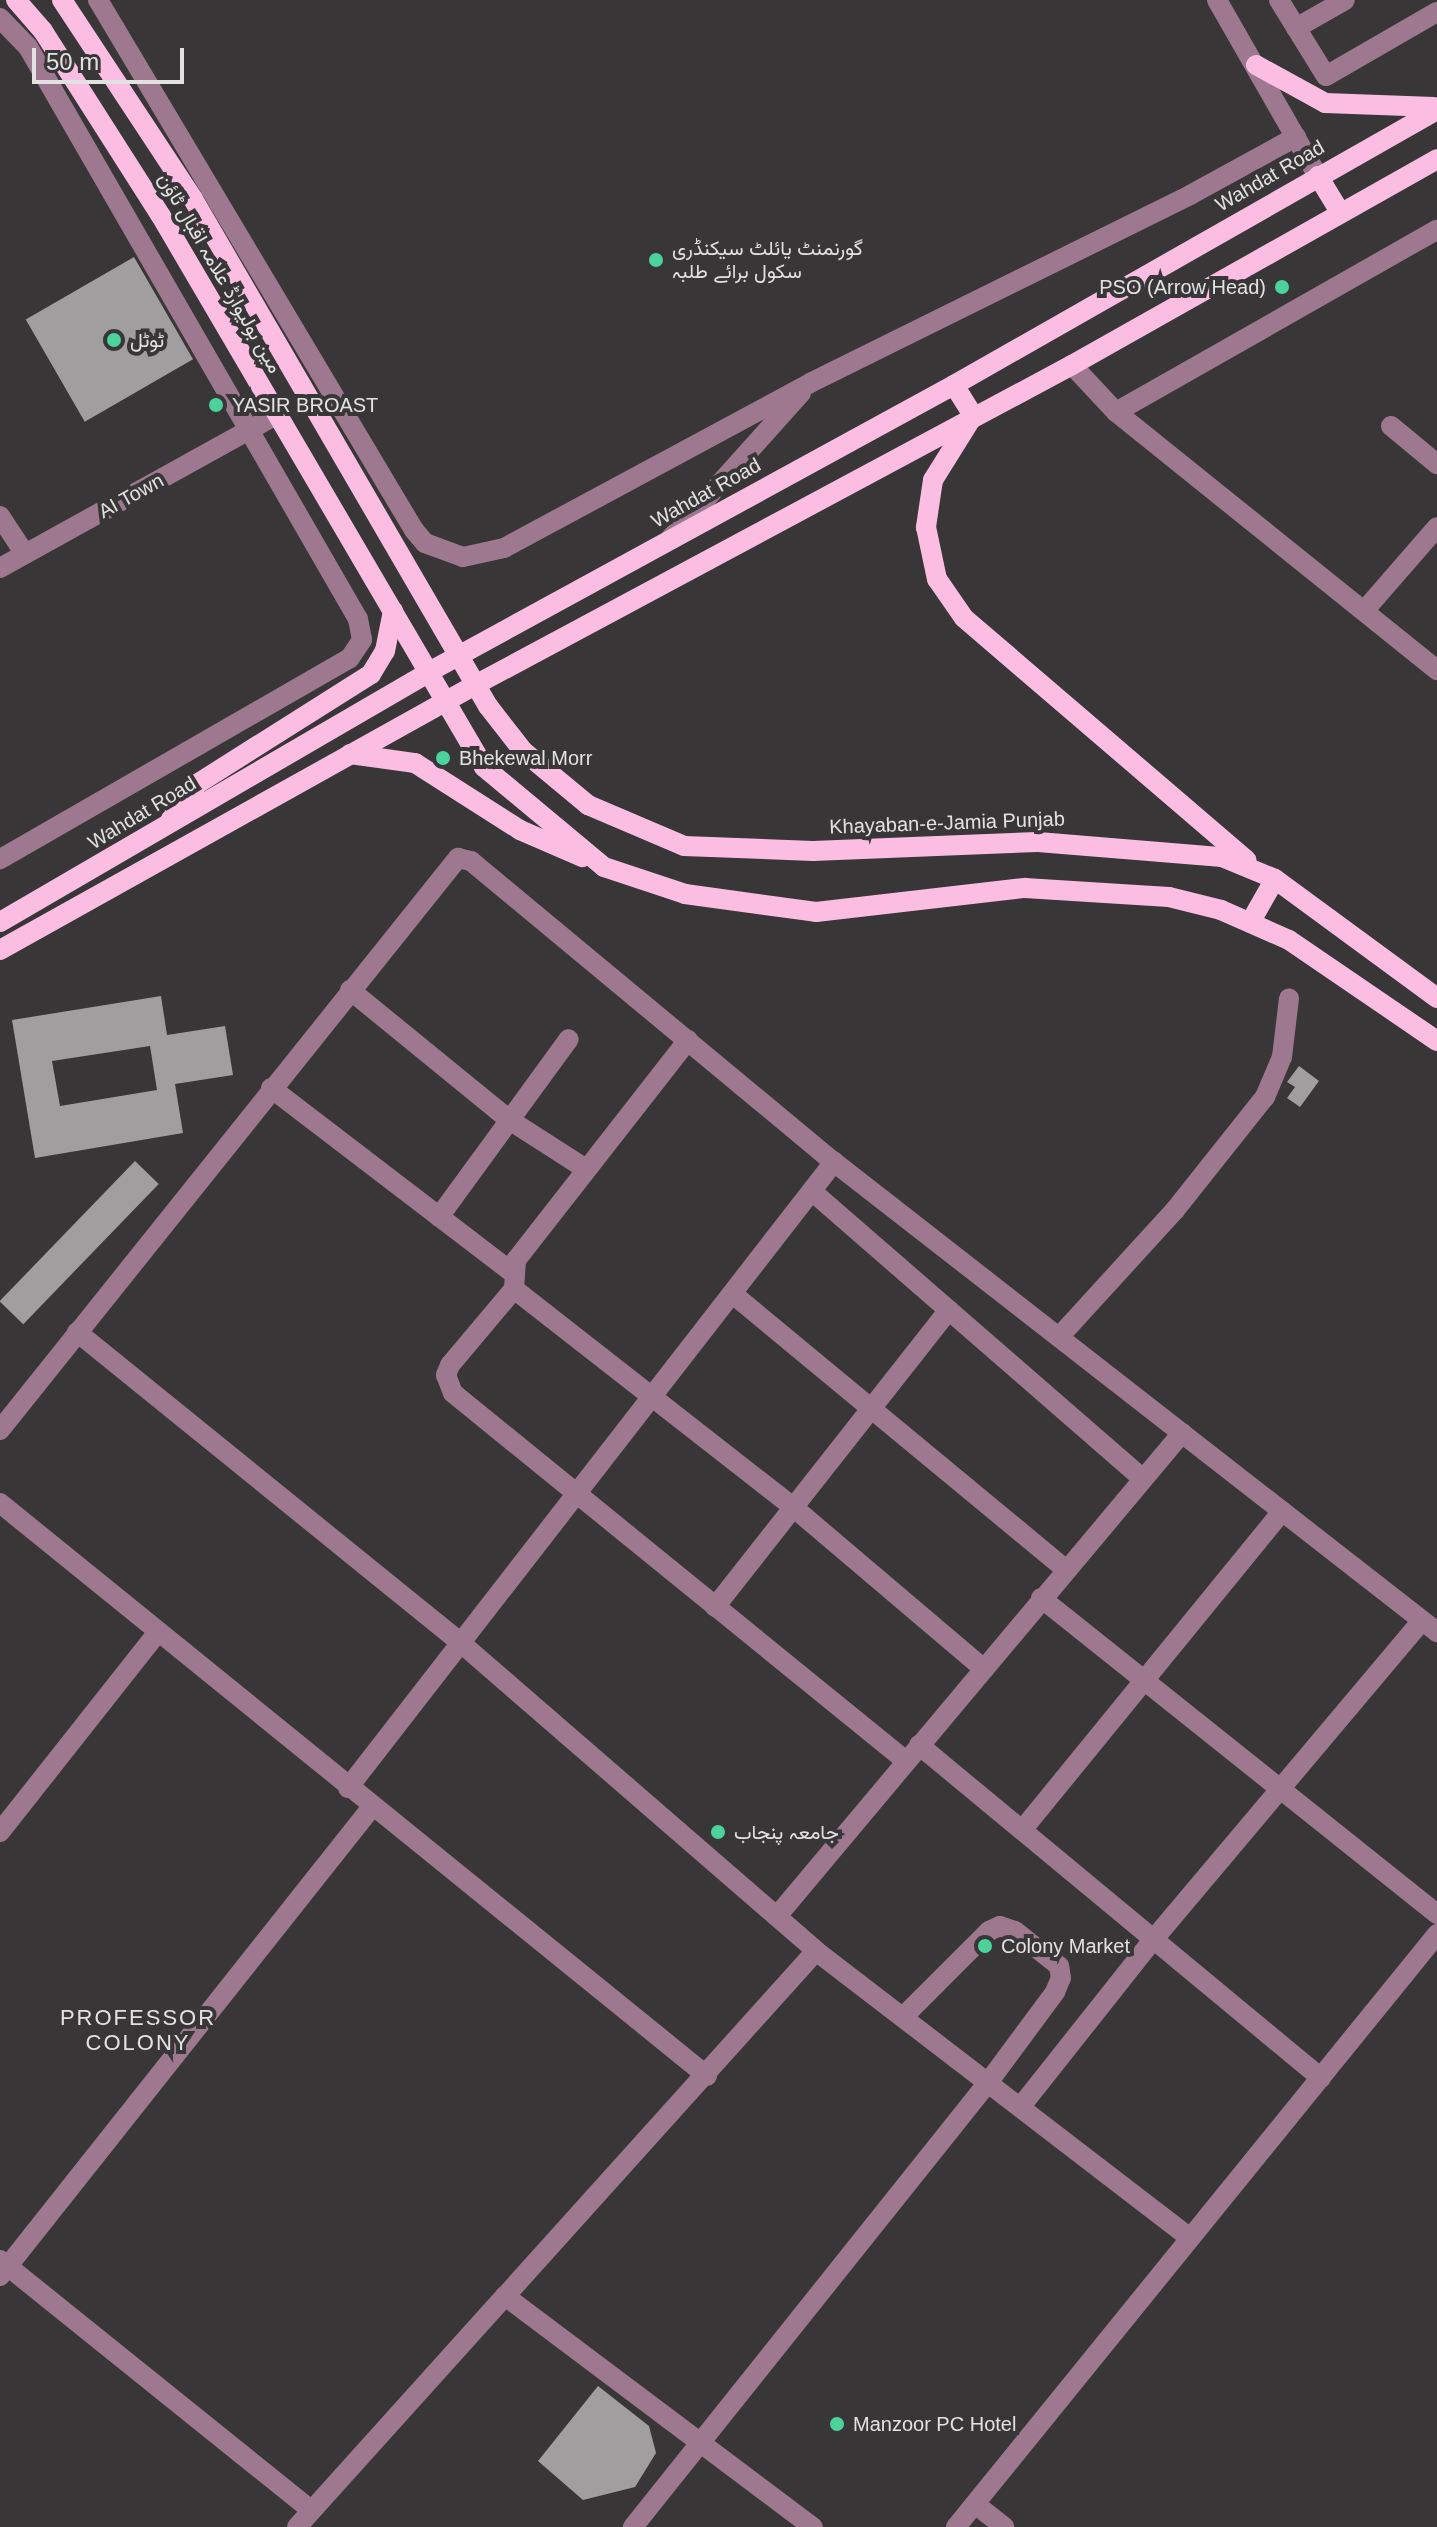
<!DOCTYPE html>
<meta charset="utf-8">
<style>
body{margin:0}
#map{position:relative;width:1437px;height:2527px;overflow:hidden;background:#383637;font-family:Arial,Vazirmatn,sans-serif}
div>[style]{position:absolute}
.building>*{inset:0;background:#a19ea0;transform-origin:0 0}
.minor>*{height:20px;margin:-10px;padding:0 10px;transform-origin:10px;border-radius:10px;background:#9e788f}
.major>*{height:20px;margin:-10px;padding:0 10px;transform-origin:10px;border-radius:10px;background:#fcbde3}
.dots>*{width:22px;height:22px;translate:-50% -50%;box-sizing:border-box;border:4px solid #383637;border-radius:50%}
span{translate:-50% -50%;white-space:nowrap;text-align:center;line-height:1.15;-webkit-text-stroke:8px #383637;paint-order:stroke}
.street-label{font-size:20px;color:#e3e2e3}
.poi-label{font-size:20px;color:#e3e2e3}
.left{translate:0 -50%;text-align:left}
.right{translate:-100% -50%;text-align:right}
.neighbourhood-label{font-size:22px;color:#e3e2e3;letter-spacing:2px}
.scale{position:absolute;left:32px;top:48px;width:152px;height:36px;box-sizing:border-box;border:4px solid #e3e2e3;border-top:0;padding-left:10px;font-size:24px;line-height:28px;white-space:nowrap;color:#e3e2e3;-webkit-text-stroke:6px #383637;paint-order:stroke}
</style>
<div id="map">
<div class="building">
<div style="left:134px;top:257px;width:118px;height:125px;rotate:60deg"></div>
<div style="clip-path:polygon(evenodd,161px 996px,167px 1035px,225px 1026px,233px 1075px,175px 1084px,183px 1133px,35px 1158px,12px 1020px,161px 996px,150px 1046px,157px 1090px,60px 1106px,52px 1061px,150px 1046px)"></div>
<div style="clip-path:polygon(1299px 1066px,1319px 1081px,1300px 1107px,1287px 1098px,1295px 1087px,1287px 1082px)"></div>
<div style="left:135px;top:1161px;width:33px;height:195px;rotate:44deg"></div>
<div style="clip-path:polygon(598px 2386px,649px 2426px,656px 2453px,635px 2487px,583px 2500px,538px 2461px)"></div>
</div>
<div class="minor">
<div style="left:98px;top:0;width:617px;rotate:59.2deg"></div>
<div style="left:414px;top:530px;width:17px;rotate:50deg"></div>
<div style="left:425px;top:543px;width:40px;rotate:20.2deg"></div>
<div style="left:463px;top:557px;width:42px;rotate:-12.4deg"></div>
<div style="left:504px;top:548px;width:348px;rotate:-28.3deg"></div>
<div style="left:810px;top:383px;width:424px;rotate:-26.3deg"></div>
<div style="left:1190px;top:195px;width:121px;rotate:-28.7deg"></div>
<div style="left:1217px;top:0;width:203px;rotate:60.2deg"></div>
<div style="left:1279px;top:0;width:89px;rotate:58.3deg"></div>
<div style="left:1326px;top:76px;width:128px;rotate:-30deg"></div>
<div style="left:0;top:18px;width:40px;rotate:46deg"></div>
<div style="left:28px;top:47px;width:660px;rotate:60.02deg"></div>
<div style="left:358px;top:619px;width:21px;rotate:79deg"></div>
<div style="left:362px;top:640px;width:22px;rotate:124deg"></div>
<div style="left:350px;top:658px;width:404px;rotate:150.1deg"></div>
<div style="left:1296px;top:28px;width:56px;rotate:-29.7deg"></div>
<div style="left:1072px;top:365px;width:64px;rotate:46.9deg"></div>
<div style="left:1116px;top:412px;width:412px;rotate:38.8deg"></div>
<div style="left:1116px;top:412px;width:369px;rotate:-29.6deg"></div>
<div style="left:1391px;top:426px;width:60px;rotate:39.6deg"></div>
<div style="left:0;top:516px;width:45px;rotate:56.7deg"></div>
<div style="left:670px;top:539px;width:196px;rotate:-48.1deg"></div>
<div style="left:0;top:568px;width:316px;rotate:-29deg"></div>
<div style="left:1364px;top:611px;width:111px;rotate:-49deg"></div>
<div style="left:350px;top:990px;width:204px;rotate:39.2deg"></div>
<div style="left:508px;top:1119px;width:93px;rotate:32.7deg"></div>
<div style="left:688px;top:1040px;width:279px;rotate:128deg"></div>
<div style="left:516px;top:1260px;width:29px;rotate:94deg"></div>
<div style="left:514px;top:1289px;width:354px;rotate:38deg"></div>
<div style="left:793px;top:1507px;width:249px;rotate:40.3deg"></div>
<div style="left:271px;top:1088px;width:303px;rotate:37.4deg"></div>
<div style="left:814px;top:1193px;width:435px;rotate:41deg"></div>
<div style="left:439px;top:1217px;width:220px;rotate:-53.9deg"></div>
<div style="left:514px;top:1289px;width:99px;rotate:130.1deg"></div>
<div style="left:450px;top:1365px;width:11px;rotate:112deg"></div>
<div style="left:446px;top:1375px;width:19px;rotate:69deg"></div>
<div style="left:453px;top:1393px;width:584px;rotate:39.09deg"></div>
<div style="left:734px;top:1295px;width:430px;rotate:39.6deg"></div>
<div style="left:77px;top:1332px;width:494px;rotate:39deg"></div>
<div style="left:461px;top:1643px;width:470px;rotate:40.9deg"></div>
<div style="left:816px;top:1951px;width:464px;rotate:132deg"></div>
<div style="left:505px;top:2296px;width:385px;rotate:36.9deg"></div>
<div style="left:1059px;top:1337px;width:172px;rotate:-47.6deg"></div>
<div style="left:1175px;top:1210px;width:144px;rotate:-51.5deg"></div>
<div style="left:1265px;top:1097px;width:43px;rotate:-67deg"></div>
<div style="left:1282px;top:1057px;width:59px;rotate:-83.2deg"></div>
<div style="left:0;top:1430px;width:733px;rotate:-51.32deg"></div>
<div style="left:458px;top:858px;width:13px;rotate:13deg"></div>
<div style="left:471px;top:861px;width:472px;rotate:39.7deg"></div>
<div style="left:834px;top:1162px;width:765px;rotate:37.93deg"></div>
<div style="left:0;top:1503px;width:910px;rotate:39.02deg"></div>
<div style="left:1041px;top:1598px;width:507px;rotate:38.59deg"></div>
<div style="left:715px;top:1607px;width:378px;rotate:-51.8deg"></div>
<div style="left:919px;top:1745px;width:522px;rotate:39.64deg"></div>
<div style="left:348px;top:1788px;width:793px;rotate:-52.18deg"></div>
<div style="left:1023px;top:1829px;width:410px;rotate:-50.8deg"></div>
<div style="left:0;top:1832px;width:255px;rotate:-51.7deg"></div>
<div style="left:778px;top:1915px;width:629px;rotate:-50.03deg"></div>
<div style="left:816px;top:1951px;width:471px;rotate:37.5deg"></div>
<div style="left:1022px;top:2105px;width:211px;rotate:-51.6deg"></div>
<div style="left:1153px;top:1940px;width:417px;rotate:-49.9deg"></div>
<div style="left:0;top:2260px;width:399px;rotate:38.8deg"></div>
<div style="left:0;top:2276px;width:597px;rotate:-51.59deg"></div>
<div style="left:975px;top:2504px;width:37px;rotate:38deg"></div>
<div style="left:297px;top:2527px;width:311px;rotate:-48deg"></div>
<div style="left:633px;top:2527px;width:572px;rotate:-51.39deg"></div>
<div style="left:990px;top:2080px;width:109px;rotate:-53.5deg"></div>
<div style="left:1055px;top:1992px;width:15px;rotate:-67deg"></div>
<div style="left:1061px;top:1978px;width:12px;rotate:-99deg"></div>
<div style="left:1059px;top:1966px;width:56px;rotate:-141.5deg"></div>
<div style="left:1015px;top:1931px;width:16px;rotate:-162deg"></div>
<div style="left:1000px;top:1926px;width:12px;rotate:156deg"></div>
<div style="left:989px;top:1931px;width:120px;rotate:135deg"></div>
<div style="left:956px;top:2527px;width:764px;rotate:-50.95deg"></div>
</div>
<div class="major">
<div style="left:16px;top:0;width:41px;rotate:48.9deg"></div>
<div style="left:43px;top:31px;width:219px;rotate:57.5deg"></div>
<div style="left:161px;top:216px;width:639px;rotate:59.62deg"></div>
<div style="left:484px;top:767px;width:156px;rotate:39.8deg"></div>
<div style="left:604px;top:867px;width:85px;rotate:18.4deg"></div>
<div style="left:685px;top:894px;width:132px;rotate:7.8deg"></div>
<div style="left:816px;top:912px;width:210px;rotate:-6.6deg"></div>
<div style="left:1025px;top:888px;width:144px;rotate:3.6deg"></div>
<div style="left:1169px;top:897px;width:54px;rotate:14deg"></div>
<div style="left:1221px;top:910px;width:74px;rotate:23.8deg"></div>
<div style="left:1289px;top:940px;width:179px;rotate:34.3deg"></div>
<div style="left:62px;top:0;width:238px;rotate:56.6deg"></div>
<div style="left:193px;top:199px;width:587px;rotate:59.81deg"></div>
<div style="left:488px;top:706px;width:57px;rotate:52.1deg"></div>
<div style="left:523px;top:751px;width:85px;rotate:39.7deg"></div>
<div style="left:588px;top:805px;width:104px;rotate:23.1deg"></div>
<div style="left:684px;top:846px;width:129px;rotate:2.2deg"></div>
<div style="left:813px;top:851px;width:225px;rotate:-2.3deg"></div>
<div style="left:1038px;top:842px;width:185px;rotate:4.7deg"></div>
<div style="left:1222px;top:857px;width:57px;rotate:22.5deg"></div>
<div style="left:1275px;top:879px;width:201px;rotate:36.3deg"></div>
<div style="left:1256px;top:65px;width:79px;rotate:28.8deg"></div>
<div style="left:1325px;top:103px;width:109px;rotate:2.1deg"></div>
<div style="left:1318px;top:176px;width:42px;rotate:58.6deg"></div>
<div style="left:954px;top:385px;width:36px;rotate:58deg"></div>
<div style="left:973px;top:416px;width:75px;rotate:122deg"></div>
<div style="left:933px;top:480px;width:48px;rotate:98.5deg"></div>
<div style="left:926px;top:527px;width:53px;rotate:78.1deg"></div>
<div style="left:937px;top:579px;width:47px;rotate:55.3deg"></div>
<div style="left:964px;top:618px;width:372px;rotate:40.6deg"></div>
<div style="left:350px;top:754px;width:66px;rotate:7.9deg"></div>
<div style="left:415px;top:763px;width:125px;rotate:32.5deg"></div>
<div style="left:520px;top:830px;width:68px;rotate:23.5deg"></div>
<div style="left:171px;top:819px;width:44px;rotate:-53.4deg"></div>
<div style="left:197px;top:784px;width:206px;rotate:-32.3deg"></div>
<div style="left:371px;top:674px;width:27px;rotate:-59deg"></div>
<div style="left:385px;top:651px;width:41px;rotate:-78.7deg"></div>
<div style="left:1251px;top:921px;width:48px;rotate:-60.3deg"></div>
<div style="left:0;top:922px;width:494px;rotate:-30.2deg"></div>
<div style="left:427px;top:673px;width:601px;rotate:-28.66deg"></div>
<div style="left:954px;top:385px;width:556px;rotate:-29.66deg"></div>
<div style="left:0;top:950px;width:544px;rotate:-29.16deg"></div>
<div style="left:475px;top:685px;width:677px;rotate:-28.19deg"></div>
<div style="left:1072px;top:365px;width:419px;rotate:-29.4deg"></div>
</div>
<div class="dots">
<div style="left:656px;top:260px;background:#4cd39b"></div>
<div style="left:1282px;top:287px;background:#4cd39b"></div>
<div style="left:114px;top:340px;background:#4cd39b"></div>
<div style="left:216px;top:405px;background:#4cd39b"></div>
<div style="left:443px;top:758px;background:#4cd39b"></div>
<div style="left:718px;top:1832px;background:#4cd39b"></div>
<div style="left:985px;top:1946px;background:#4cd39b"></div>
<div style="left:837px;top:2424px;background:#4cd39b"></div>
</div>
<div class="street-label">
<span style="left:1270px;top:176px;rotate:-30deg">Wahdat Road</span>
<span style="left:220px;top:273px;rotate:60deg">مین بولیوارڈ علامہ اقبال ٹاؤن</span>
<span style="left:706px;top:493px;rotate:-29deg">Wahdat Road</span>
<span style="left:131px;top:496px;rotate:-29deg">AI Town</span>
<span style="left:142px;top:813px;rotate:-31deg">Wahdat Road</span>
<span style="left:947px;top:823px;rotate:-2deg">Khayaban-e-Jamia Punjab</span>
</div>
<div class="poi-label">
<span class="left" style="left:672px;top:260px">گورنمنٹ پائلٹ سیکنڈری<br>سکول برائے طلبہ</span>
<span class="right" style="left:1266px;top:287px">PSO (Arrow Head)</span>
<span class="left" style="left:130px;top:340px">ٹوٹل</span>
<span class="left" style="left:232px;top:405px">YASIR BROAST</span>
<span class="left" style="left:459px;top:758px">Bhekewal Morr</span>
<span class="left" style="left:734px;top:1832px">جامعہ پنجاب</span>
<span class="left" style="left:1001px;top:1946px">Colony Market</span>
<span class="left" style="left:853px;top:2424px">Manzoor PC Hotel</span>
</div>
<div class="neighbourhood-label">
<span style="left:138px;top:2030px">PROFESSOR<br>COLONY</span>
</div>
<div class="scale">50 m</div>
</div>
